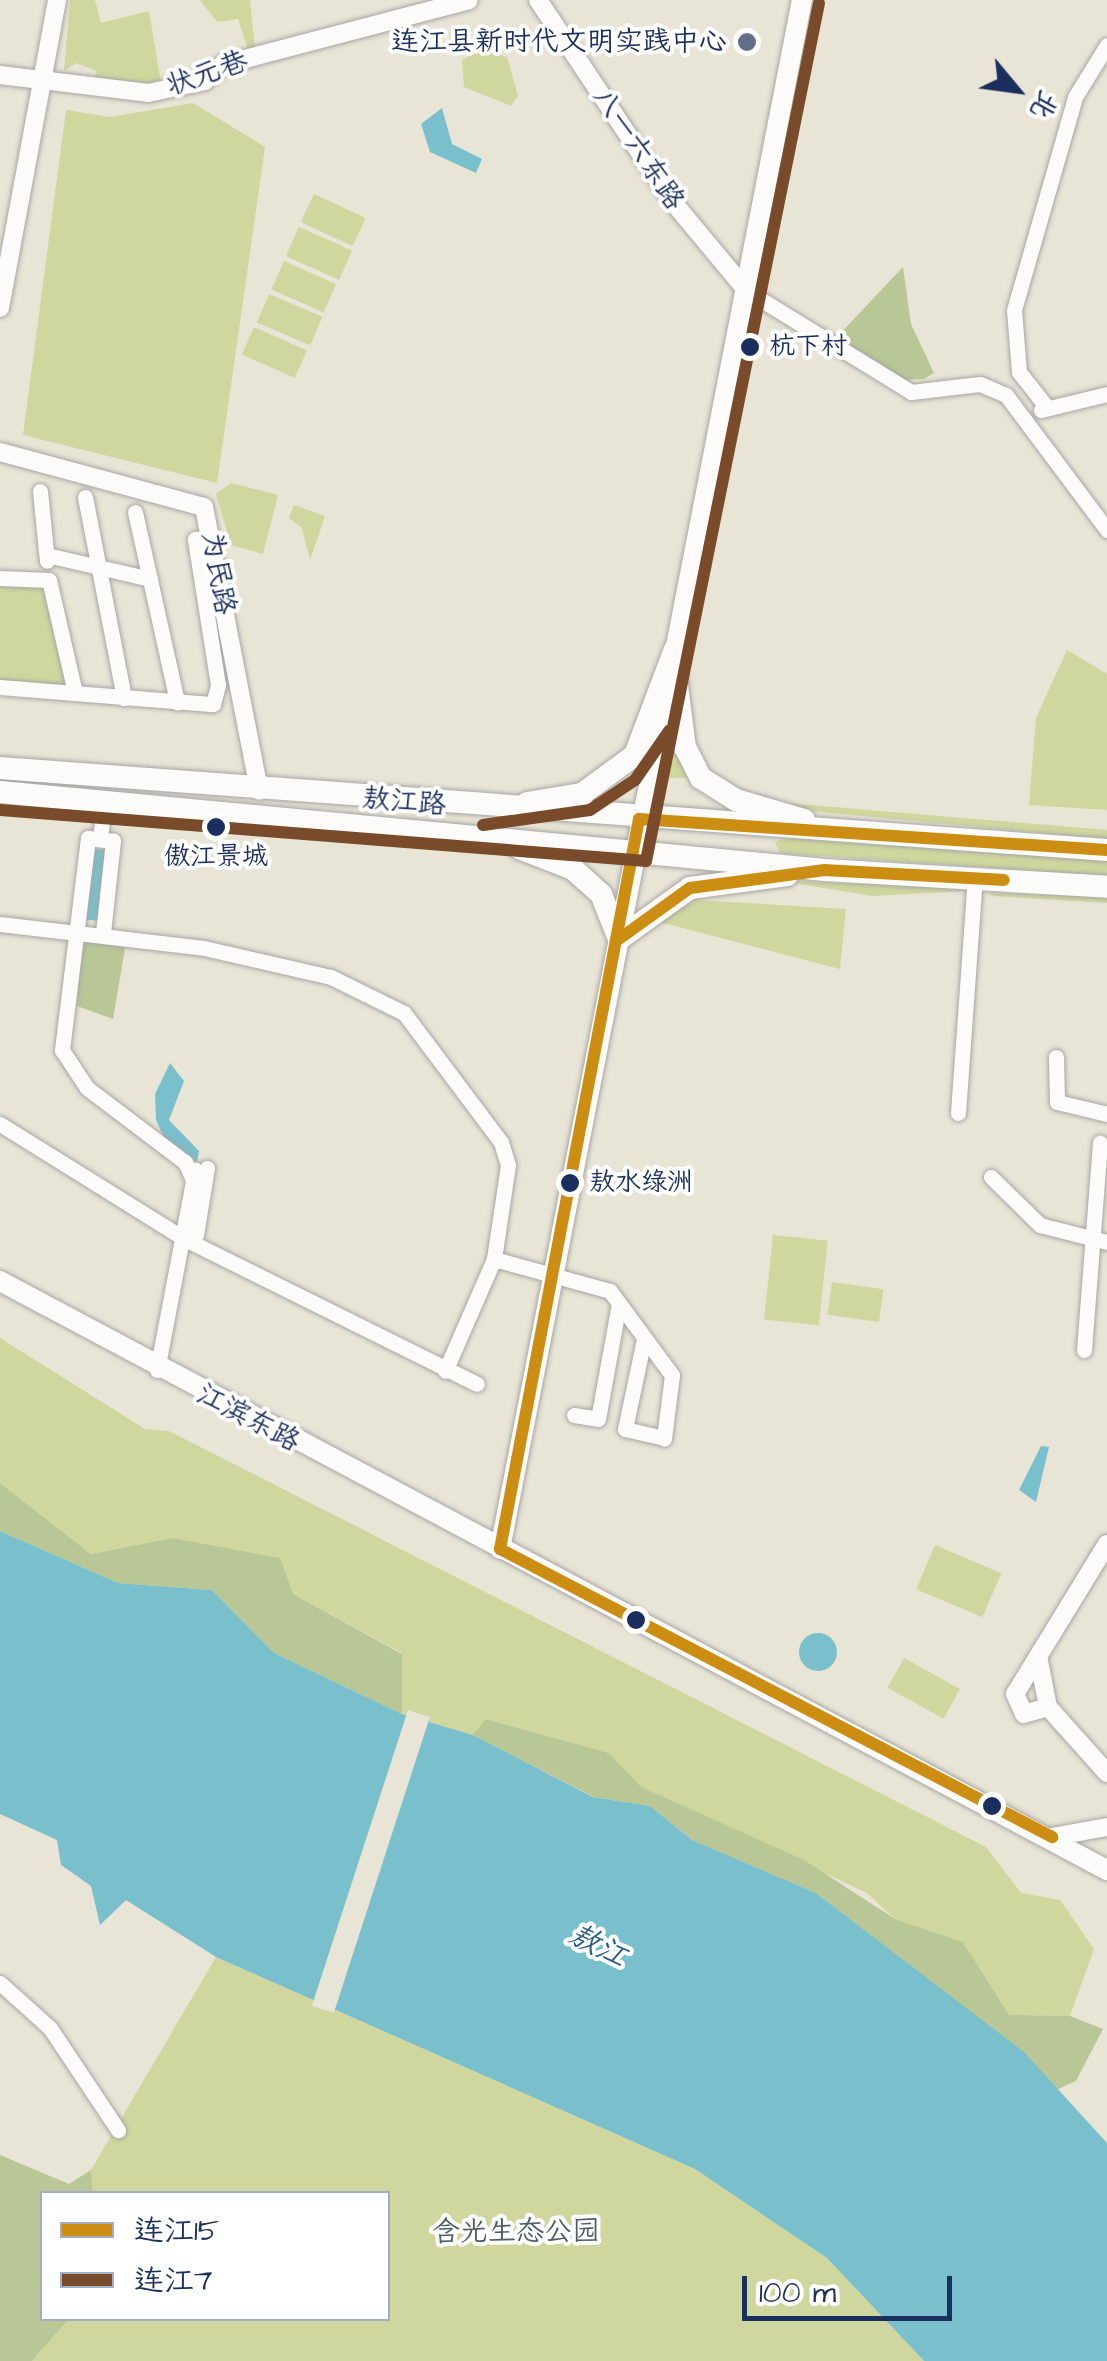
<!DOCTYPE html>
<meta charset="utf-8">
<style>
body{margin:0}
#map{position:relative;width:1107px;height:2361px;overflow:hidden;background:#e8e4d6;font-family:"Architects Daughter","LXGW WenKai TC",sans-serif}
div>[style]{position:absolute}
.green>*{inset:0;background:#cfd79e;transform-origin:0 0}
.forest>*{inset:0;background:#b9c796}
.water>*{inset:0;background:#79c0cc;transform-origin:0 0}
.round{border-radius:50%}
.pier>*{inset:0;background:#e8e4d6;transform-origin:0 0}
.roads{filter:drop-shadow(0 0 2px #a6a6a4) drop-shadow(0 0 2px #a6a6a4)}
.minor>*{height:15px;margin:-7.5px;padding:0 7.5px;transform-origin:7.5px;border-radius:7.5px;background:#fcfbf9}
.tertiary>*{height:18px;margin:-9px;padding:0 9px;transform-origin:9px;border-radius:9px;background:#fcfbf9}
.secondary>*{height:20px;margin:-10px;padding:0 10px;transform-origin:10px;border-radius:10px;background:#fcfbf9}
.primary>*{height:22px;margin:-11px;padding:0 11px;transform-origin:11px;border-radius:11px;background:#fcfbf9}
.bus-1>*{height:12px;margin:-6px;padding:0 6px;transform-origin:6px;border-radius:6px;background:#cb8e13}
.bus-2>*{height:12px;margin:-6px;padding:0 6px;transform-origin:6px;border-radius:6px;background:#7a4b2a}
.dots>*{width:28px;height:28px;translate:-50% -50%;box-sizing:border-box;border:5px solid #fff;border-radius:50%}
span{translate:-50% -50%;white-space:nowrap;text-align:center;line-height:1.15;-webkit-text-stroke:8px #fff;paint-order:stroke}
.bus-label{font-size:26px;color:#1b2f5e}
.left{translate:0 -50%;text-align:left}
.poi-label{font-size:28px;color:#1b2f5e}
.right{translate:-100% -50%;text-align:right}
.street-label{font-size:28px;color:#1b2f5e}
.park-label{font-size:28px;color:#4b5e63}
.water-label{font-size:30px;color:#2b5c83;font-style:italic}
.legend{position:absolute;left:40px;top:2191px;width:350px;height:130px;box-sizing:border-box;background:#fff;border:2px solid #a4acbf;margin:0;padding:12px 18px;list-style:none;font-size:30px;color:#1b2f5e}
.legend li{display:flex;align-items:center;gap:20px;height:50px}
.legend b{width:50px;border:2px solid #a4acbf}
.north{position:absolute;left:967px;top:40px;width:100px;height:100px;-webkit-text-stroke:8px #fff;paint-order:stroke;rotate:119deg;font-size:28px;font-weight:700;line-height:40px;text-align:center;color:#1b2f5e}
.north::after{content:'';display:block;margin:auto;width:35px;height:45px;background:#1b2f5e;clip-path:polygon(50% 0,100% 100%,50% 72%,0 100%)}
.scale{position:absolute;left:742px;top:2276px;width:210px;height:45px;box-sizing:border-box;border:5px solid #1b2f5e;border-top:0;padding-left:12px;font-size:30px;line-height:35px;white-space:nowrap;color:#1b2f5e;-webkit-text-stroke:8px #fff;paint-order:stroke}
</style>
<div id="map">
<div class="green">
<div style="clip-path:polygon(70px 0,95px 0,101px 23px,149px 11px,161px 83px,93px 82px,97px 71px,76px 63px,64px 71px)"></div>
<div style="clip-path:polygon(200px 0,250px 0,255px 49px,248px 50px,238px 19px,217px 22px)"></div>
<div style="clip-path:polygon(482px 50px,507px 57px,518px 96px,511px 106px,464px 87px,462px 60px)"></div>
<div style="clip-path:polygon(193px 103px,265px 147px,217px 483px,23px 435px,66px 110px,110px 117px)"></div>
<div style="left:314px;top:194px;width:57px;height:31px;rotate:25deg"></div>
<div style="left:299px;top:227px;width:58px;height:32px;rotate:24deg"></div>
<div style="left:284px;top:261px;width:57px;height:31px;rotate:24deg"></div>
<div style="left:269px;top:294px;width:58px;height:31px;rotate:23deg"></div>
<div style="left:254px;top:327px;width:58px;height:30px;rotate:24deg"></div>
<div style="clip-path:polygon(231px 483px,278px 495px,263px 554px,231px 545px,216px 494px)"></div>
<div style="clip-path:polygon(294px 505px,325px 516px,310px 560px,302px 528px,289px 518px)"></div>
<div style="clip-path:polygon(0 586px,47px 588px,69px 686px,0 680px)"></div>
<div style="clip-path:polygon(1067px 650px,1107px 674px,1107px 810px,1029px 805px,1036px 718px)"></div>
<div style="clip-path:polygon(674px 739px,692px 777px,659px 779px,667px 744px)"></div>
<div style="clip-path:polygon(787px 803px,1107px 830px,1107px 839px,787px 809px)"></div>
<div style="clip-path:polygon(786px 838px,1107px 860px,1107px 876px,780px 853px,775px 842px)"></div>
<div style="clip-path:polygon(780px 881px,961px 887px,964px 891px,873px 896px)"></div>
<div style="clip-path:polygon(987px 893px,1107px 896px,1107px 903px,993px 896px)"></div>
<div style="clip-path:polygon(695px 900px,846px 909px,840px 969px,660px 922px)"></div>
<div style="left:773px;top:1235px;width:55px;height:85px;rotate:6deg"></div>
<div style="left:832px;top:1282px;width:52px;height:33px;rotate:8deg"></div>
<div style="clip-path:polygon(0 1338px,145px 1429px,169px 1431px,986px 1847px,1021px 1893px,1060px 1900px,1094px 1949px,1070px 2016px,1009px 2015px,963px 1942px,895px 1919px,867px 1893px,641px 1788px,609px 1753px,485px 1719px,473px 1735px,402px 1714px,402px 1653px,293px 1594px,172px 1538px,91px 1554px,0 1483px)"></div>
<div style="left:935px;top:1545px;width:72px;height:48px;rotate:23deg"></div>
<div style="left:904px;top:1658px;width:64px;height:34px;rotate:29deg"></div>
<div style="clip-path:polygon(216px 1957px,695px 2169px,827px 2258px,924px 2361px,32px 2361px,69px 2319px,388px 2318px,388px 2194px,93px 2193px,91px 2170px)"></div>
</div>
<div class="forest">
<div style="clip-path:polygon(903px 267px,911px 324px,934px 373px,924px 379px,900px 380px,834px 340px)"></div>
<div style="clip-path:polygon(82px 939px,126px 943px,113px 1019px,77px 1006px)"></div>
<div style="clip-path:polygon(0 1483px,91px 1554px,172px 1538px,280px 1558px,293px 1594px,402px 1654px,402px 1714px,274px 1653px,212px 1590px,118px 1583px,0 1531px)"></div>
<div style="clip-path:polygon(485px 1719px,609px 1753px,641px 1787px,804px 1860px,895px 1919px,963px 1942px,1009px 2015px,1070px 2016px,1103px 2029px,1076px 2081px,1054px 2091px,1023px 2052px,816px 1893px,692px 1840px,650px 1806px,594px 1797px,473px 1735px)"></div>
<div style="clip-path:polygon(0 2155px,69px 2184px,91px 2170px,93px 2193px,42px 2194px,42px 2318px,69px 2319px,32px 2361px,0 2361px)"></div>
</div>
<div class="water">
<div style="clip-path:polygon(442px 108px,452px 144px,482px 159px,476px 173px,430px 152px,421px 124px)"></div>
<div style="left:93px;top:849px;width:12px;height:71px;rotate:5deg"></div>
<div style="clip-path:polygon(170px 1063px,184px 1081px,169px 1120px,199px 1151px,197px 1162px,166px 1142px,156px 1120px,155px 1094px)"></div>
<div style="clip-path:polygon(1041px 1446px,1049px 1447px,1036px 1502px,1019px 1490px)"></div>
<div style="clip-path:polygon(0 1531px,118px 1583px,212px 1590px,274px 1653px,402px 1714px,473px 1735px,593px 1797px,650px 1806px,692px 1840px,816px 1893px,1024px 2052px,1107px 2143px,1107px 2361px,924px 2361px,827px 2258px,695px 2169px,216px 1957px,126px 1900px,100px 1925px,91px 1886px,61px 1865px,57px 1840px,0 1814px)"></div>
<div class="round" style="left:799px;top:1633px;width:38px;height:38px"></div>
</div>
<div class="pier">
<div style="left:408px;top:1710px;width:23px;height:311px;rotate:18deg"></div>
</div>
<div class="roads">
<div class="minor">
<div style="left:747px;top:291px;width:193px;rotate:31.6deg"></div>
<div style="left:911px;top:392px;width:69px;rotate:-6.6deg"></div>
<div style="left:980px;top:384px;width:28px;rotate:23deg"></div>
<div style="left:1006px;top:395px;width:169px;rotate:53.2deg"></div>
<div style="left:1045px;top:405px;width:42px;rotate:-128.2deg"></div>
<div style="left:1019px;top:372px;width:62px;rotate:-94.6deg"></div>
<div style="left:1014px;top:310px;width:222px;rotate:-74deg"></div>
<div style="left:1075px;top:97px;width:61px;rotate:-58.4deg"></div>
<div style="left:1041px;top:410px;width:68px;rotate:-13.6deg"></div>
<div style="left:40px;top:491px;width:70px;rotate:84.3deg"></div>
<div style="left:85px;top:497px;width:205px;rotate:79deg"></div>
<div style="left:135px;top:512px;width:195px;rotate:77.5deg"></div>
<div style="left:47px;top:555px;width:106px;rotate:13.1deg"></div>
<div style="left:0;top:578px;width:49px;rotate:2.3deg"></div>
<div style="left:49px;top:580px;width:116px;rotate:77deg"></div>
<div style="left:0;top:687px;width:214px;rotate:4.6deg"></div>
<div style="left:213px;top:704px;width:20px;rotate:-75deg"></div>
<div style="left:218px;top:685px;width:148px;rotate:-99deg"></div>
<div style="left:101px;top:830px;width:28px;rotate:-84deg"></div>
<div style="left:0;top:924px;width:205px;rotate:6.7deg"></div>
<div style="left:204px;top:948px;width:130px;rotate:12.9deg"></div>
<div style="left:331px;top:977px;width:81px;rotate:26.3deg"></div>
<div style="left:404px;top:1013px;width:161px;rotate:53.1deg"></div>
<div style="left:501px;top:1142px;width:24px;rotate:73deg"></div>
<div style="left:508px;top:1165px;width:95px;rotate:98.5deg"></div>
<div style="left:494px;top:1259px;width:122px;rotate:113.6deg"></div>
<div style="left:103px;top:933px;width:93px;rotate:-83.8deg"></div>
<div style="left:113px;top:841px;width:25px;rotate:-173deg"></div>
<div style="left:88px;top:838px;width:214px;rotate:97deg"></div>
<div style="left:62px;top:1050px;width:45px;rotate:56.7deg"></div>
<div style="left:87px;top:1088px;width:123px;rotate:37.1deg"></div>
<div style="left:185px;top:1162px;width:20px;rotate:66deg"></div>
<div style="left:1056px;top:1057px;width:45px;rotate:88.7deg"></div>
<div style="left:1057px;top:1102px;width:51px;rotate:13.5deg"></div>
<div style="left:958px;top:1113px;width:236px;rotate:-85.9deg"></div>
<div style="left:0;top:1124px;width:216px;rotate:31.9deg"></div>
<div style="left:183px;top:1238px;width:328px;rotate:26.4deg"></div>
<div style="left:991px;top:1177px;width:69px;rotate:44.4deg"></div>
<div style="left:1040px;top:1225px;width:69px;rotate:14.2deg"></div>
<div style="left:196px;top:1235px;width:68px;rotate:-80.7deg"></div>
<div style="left:494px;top:1259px;width:120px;rotate:15.4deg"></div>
<div style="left:610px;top:1291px;width:104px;rotate:53.6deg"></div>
<div style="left:672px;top:1375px;width:64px;rotate:97.2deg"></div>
<div style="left:664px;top:1438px;width:40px;rotate:-167deg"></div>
<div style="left:625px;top:1429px;width:92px;rotate:-78.1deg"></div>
<div style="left:1084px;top:1350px;width:208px;rotate:-85.6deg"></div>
<div style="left:157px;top:1370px;width:204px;rotate:-79.2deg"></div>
<div style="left:574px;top:1415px;width:24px;rotate:9deg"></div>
<div style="left:598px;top:1419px;width:117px;rotate:-79.7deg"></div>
<div style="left:0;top:1983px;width:67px;rotate:42deg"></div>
<div style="left:50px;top:2028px;width:123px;rotate:56.3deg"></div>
</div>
<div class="tertiary">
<div style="left:538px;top:0;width:242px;rotate:56.3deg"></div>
<div style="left:672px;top:201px;width:117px;rotate:50.2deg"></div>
<div style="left:0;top:75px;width:149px;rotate:6.9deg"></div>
<div style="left:148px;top:93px;width:58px;rotate:-11.9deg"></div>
<div style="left:205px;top:81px;width:23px;rotate:-43deg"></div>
<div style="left:222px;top:65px;width:255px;rotate:-14.7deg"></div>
<div style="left:0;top:308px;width:313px;rotate:-79.5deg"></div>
<div style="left:0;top:452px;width:211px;rotate:15.1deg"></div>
<div style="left:204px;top:507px;width:289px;rotate:79deg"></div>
<div style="left:1039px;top:1661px;width:47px;rotate:78.9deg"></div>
<div style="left:1048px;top:1707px;width:89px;rotate:48.2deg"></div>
<div style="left:1048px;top:1707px;width:25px;rotate:164deg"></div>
<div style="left:1024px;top:1714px;width:22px;rotate:-114deg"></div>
<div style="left:1015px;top:1694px;width:176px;rotate:-58.5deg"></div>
<div style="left:1052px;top:1837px;width:56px;rotate:-10.3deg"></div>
</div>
<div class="secondary">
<div style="left:0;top:1281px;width:1254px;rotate:28.02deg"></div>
<div style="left:500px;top:1549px;width:1578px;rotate:-78.97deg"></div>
</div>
<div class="primary">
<div style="left:676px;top:678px;width:70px;rotate:82.6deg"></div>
<div style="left:685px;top:747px;width:35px;rotate:63deg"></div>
<div style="left:701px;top:778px;width:41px;rotate:32.2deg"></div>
<div style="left:736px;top:800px;width:71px;rotate:16.4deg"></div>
<div style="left:0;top:768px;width:1110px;rotate:4.24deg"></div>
<div style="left:0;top:792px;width:829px;rotate:5.4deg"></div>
<div style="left:825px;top:870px;width:283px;rotate:3.4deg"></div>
<div style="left:527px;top:803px;width:56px;rotate:-9.3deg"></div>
<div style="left:582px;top:794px;width:66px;rotate:-36.3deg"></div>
<div style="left:635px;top:755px;width:113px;rotate:-69.3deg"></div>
<div style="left:519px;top:848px;width:58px;rotate:21.3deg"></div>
<div style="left:573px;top:869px;width:38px;rotate:42deg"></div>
<div style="left:601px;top:894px;width:48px;rotate:68.2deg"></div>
<div style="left:619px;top:939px;width:87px;rotate:-35.7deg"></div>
<div style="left:690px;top:888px;width:98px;rotate:-7.6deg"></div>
</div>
</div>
<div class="bus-1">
<div style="left:619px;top:939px;width:87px;rotate:-35.7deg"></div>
<div style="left:690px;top:888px;width:136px;rotate:-7.6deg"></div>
<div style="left:825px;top:870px;width:179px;rotate:3.2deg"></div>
<div style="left:500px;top:1549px;width:743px;rotate:-79.22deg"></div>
<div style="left:639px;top:819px;width:469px;rotate:3.8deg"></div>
<div style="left:500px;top:1549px;width:623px;rotate:27.55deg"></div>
</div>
<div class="bus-2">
<div style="left:0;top:810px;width:648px;rotate:4.51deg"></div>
<div style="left:646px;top:861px;width:875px;rotate:-78.6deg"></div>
<div style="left:483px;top:825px;width:108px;rotate:-8deg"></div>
<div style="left:590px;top:810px;width:54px;rotate:-33.7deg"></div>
<div style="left:635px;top:780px;width:60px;rotate:-55.2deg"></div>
</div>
<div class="dots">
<div style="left:747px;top:42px;background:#636e88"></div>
<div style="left:750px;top:347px;background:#1b2f5e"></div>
<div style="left:216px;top:827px;background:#1b2f5e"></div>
<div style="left:570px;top:1183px;background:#1b2f5e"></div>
<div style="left:636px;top:1620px;background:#1b2f5e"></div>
<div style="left:992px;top:1806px;background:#1b2f5e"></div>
</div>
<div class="bus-label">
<span class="left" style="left:769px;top:347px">杭下村</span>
<span style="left:216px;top:857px">傲江景城</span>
<span class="left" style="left:589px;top:1183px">敖水绿洲</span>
</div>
<div class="poi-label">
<span class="right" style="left:727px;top:42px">连江县新时代文明实践中心</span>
</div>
<div class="street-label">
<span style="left:207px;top:74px;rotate:-19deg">状元巷</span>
<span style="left:638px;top:149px;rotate:56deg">八一六东路</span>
<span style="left:218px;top:573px;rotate:80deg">为民路</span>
<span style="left:404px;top:802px;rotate:5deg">敖江路</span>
<span style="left:248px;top:1418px;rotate:28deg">江滨东路</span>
</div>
<div class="park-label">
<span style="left:516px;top:2232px">含光生态公园</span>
</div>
<div class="water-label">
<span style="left:598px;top:1946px;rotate:27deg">敖江</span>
</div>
<ul class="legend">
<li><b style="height:12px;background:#cb8e13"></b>连江15</li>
<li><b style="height:12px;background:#7a4b2a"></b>连江7</li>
</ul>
<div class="north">北</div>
<div class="scale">100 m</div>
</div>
